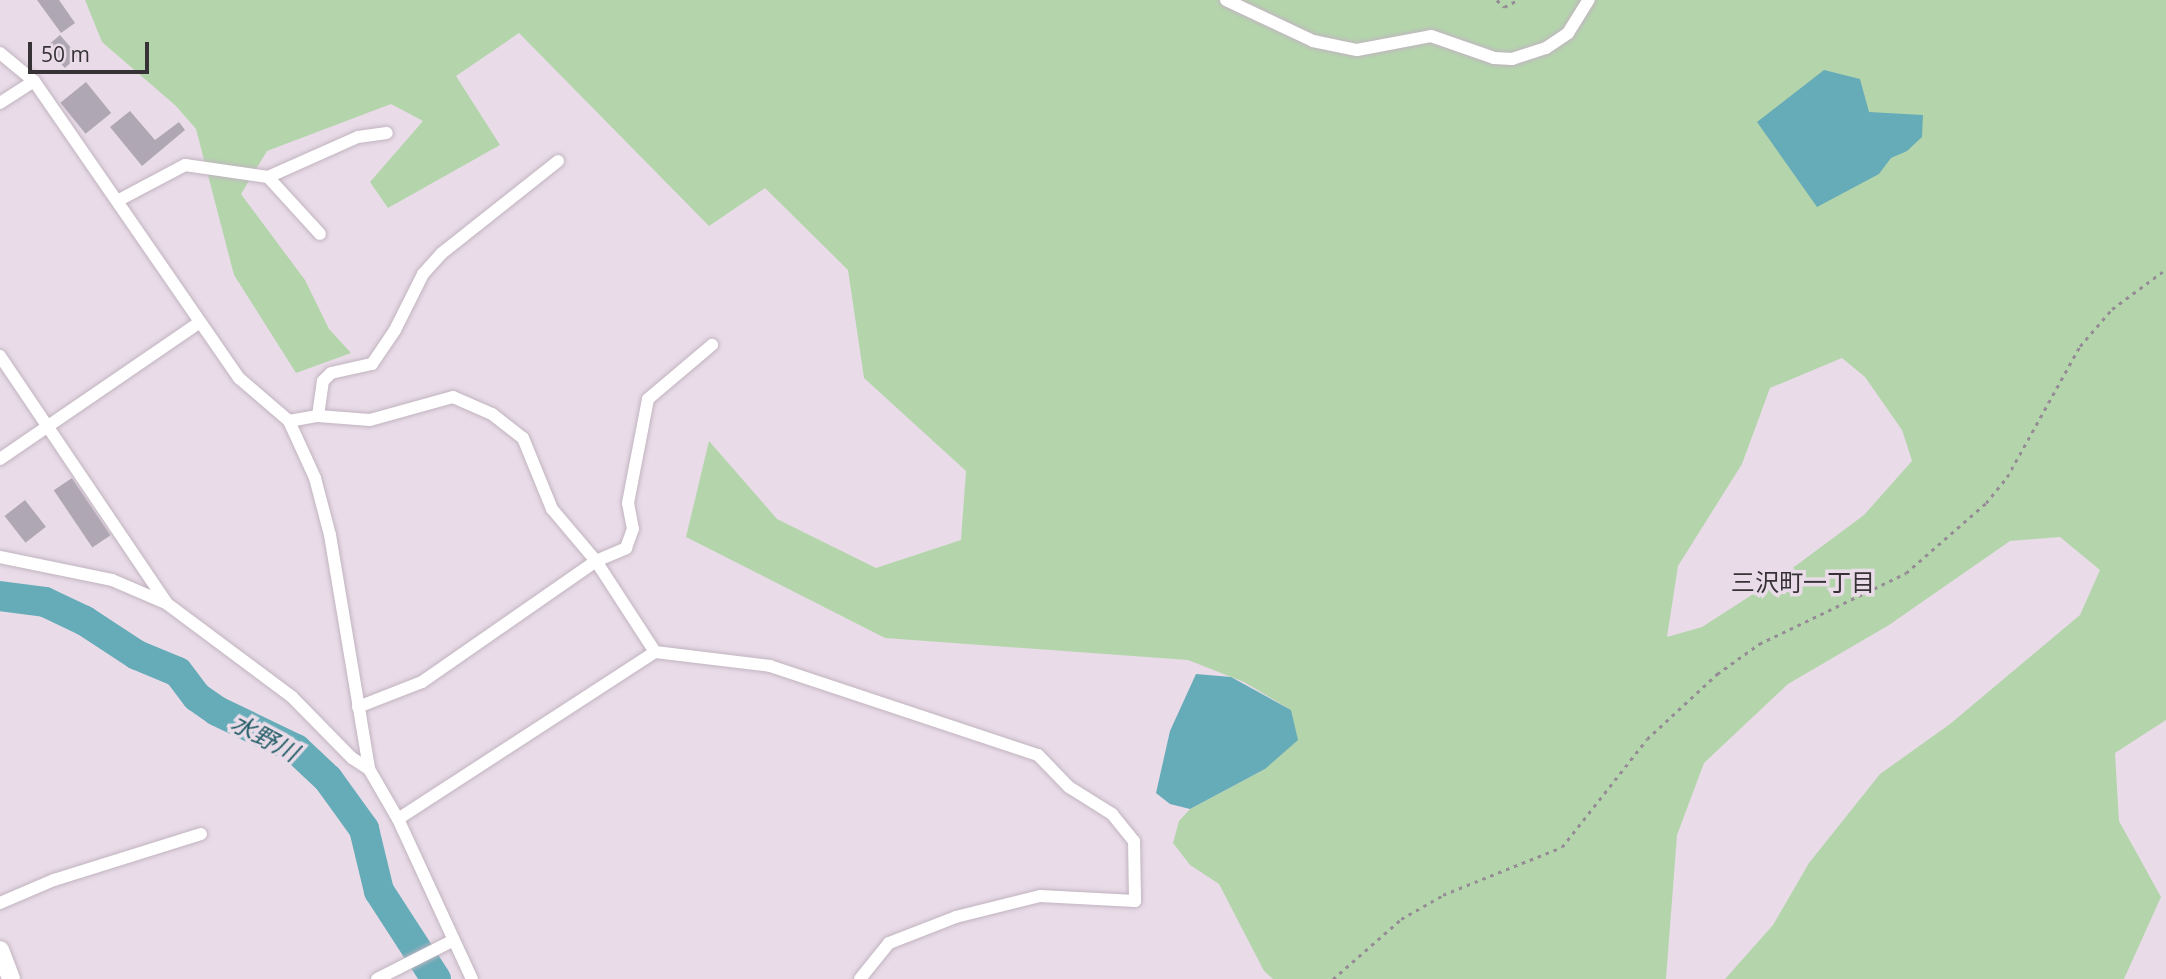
<!DOCTYPE html>
<meta charset="utf-8">
<style>
body{margin:0}
#map{position:relative;width:2166px;height:979px;overflow:hidden;background:#e9dce8;font-family:"Open Sans","Noto Sans JP",sans-serif}
div>[style]{position:absolute}
.green>*{inset:0;background:#b4d5ac}
.water>*{inset:0;background:#66abb8}
.river>*{height:30px;margin:-15px;padding:0 15px;transform-origin:15px;border-radius:15px;background:#66abb8}
.building>*{inset:0;background:#afa7b4;transform-origin:0 0}
.path>*{height:2.5px;margin-top:-1.25px;transform-origin:0;background:repeating-linear-gradient(90deg,#958c95 0 3.5px,transparent 0 8.5px)}
.roads{filter:drop-shadow(0 0 2px #c1b4c0) drop-shadow(0 0 2px #c1b4c0)}
.street>*{height:12px;margin:-6px;padding:0 6px;transform-origin:6px;border-radius:6px;background:#fff}
.secondary>*{height:18px;margin:-9px;padding:0 9px;transform-origin:9px;border-radius:9px;background:#fff}
span{translate:-50% -50%;white-space:nowrap;text-align:center;line-height:1.15;-webkit-text-stroke:7px #e9dce8;paint-order:stroke}
.neighbourhood-label{font-size:24px;color:#363236}
.water-label{font-size:24px;color:#245d67;font-style:italic}
.scale{position:absolute;left:28px;top:42px;width:121px;height:32px;box-sizing:border-box;border:4px solid #363236;border-top:0;padding-left:9px;font-size:21px;line-height:24px;white-space:nowrap;color:#363236;-webkit-text-stroke:5px #e9dce8;paint-order:stroke}
</style>
<div id="map">
<div class="green">
<div style="clip-path:polygon(evenodd,85px 0,2166px 0,2166px 720px,2115px 753px,2119px 821px,2161px 897px,2124px 979px,1725px 979px,1773px 925px,1809px 863px,1880px 774px,1950px 724px,2080px 615px,2100px 570px,2060px 537px,2010px 541px,1889px 625px,1788px 684px,1704px 763px,1677px 835px,1666px 979px,1273px 979px,1264px 971px,1219px 884px,1190px 865px,1173px 843px,1179px 821px,1190px 809px,1265px 769px,1291px 710px,1244px 682px,1188px 660px,885px 638px,686px 537px,709px 441px,777px 519px,876px 568px,961px 540px,966px 471px,864px 378px,848px 270px,765px 188px,709px 226px,519px 33px,456px 76px,500px 145px,388px 208px,370px 182px,423px 121px,391px 104px,267px 151px,241px 194px,305px 280px,329px 329px,351px 353px,296px 373px,234px 275px,196px 129px,176px 106px,102px 42px,85px 0,1842px 358px,1865px 377px,1902px 430px,1912px 461px,1864px 515px,1786px 573px,1702px 627px,1667px 637px,1678px 566px,1742px 464px,1770px 388px,1842px 358px)"></div>
</div>
<div class="water">
<div style="clip-path:polygon(1824px 70px,1860px 79px,1869px 112px,1923px 115px,1922px 137px,1907px 151px,1891px 158px,1879px 174px,1817px 207px,1757px 122px)"></div>
<div style="clip-path:polygon(1196px 674px,1231px 677px,1291px 710px,1298px 740px,1265px 769px,1190px 809px,1170px 804px,1156px 793px,1170px 731px)"></div>
</div>
<div class="river">
<div style="left:0;top:596px;width:45px;rotate:7.6deg"></div>
<div style="left:45px;top:602px;width:44px;rotate:25.4deg"></div>
<div style="left:85px;top:621px;width:62px;rotate:33.2deg"></div>
<div style="left:137px;top:655px;width:44px;rotate:22.5deg"></div>
<div style="left:178px;top:672px;width:31px;rotate:53deg"></div>
<div style="left:197px;top:697px;width:24px;rotate:35deg"></div>
<div style="left:217px;top:711px;width:88px;rotate:25.7deg"></div>
<div style="left:296px;top:749px;width:44px;rotate:43.2deg"></div>
<div style="left:328px;top:779px;width:62px;rotate:54.2deg"></div>
<div style="left:364px;top:829px;width:64px;rotate:76.4deg"></div>
<div style="left:379px;top:891px;width:105px;rotate:57.1deg"></div>
</div>
<div class="building">
<div style="clip-path:polygon(37px 0,59px 0,75px 23px,61px 33px)"></div>
<div style="left:60px;top:35px;width:28px;height:18px;rotate:49deg"></div>
<div style="left:86px;top:82px;width:40px;height:33px;rotate:51deg"></div>
<div style="clip-path:polygon(130px 111px,155px 140px,179px 122px,185px 130px,142px 166px,110px 127px)"></div>
<div style="left:72px;top:478px;width:69px;height:22px;rotate:56deg"></div>
<div style="left:25px;top:500px;width:34px;height:26px;rotate:52deg"></div>
</div>
<div class="path">
<div style="left:1497px;top:0;width:10px;rotate:45deg"></div>
<div style="left:1504px;top:7px;width:16px;rotate:-27deg"></div>
<div style="left:1333px;top:979px;width:91px;rotate:-41.4deg"></div>
<div style="left:1401px;top:919px;width:48px;rotate:-29.7deg"></div>
<div style="left:1443px;top:895px;width:128px;rotate:-22deg"></div>
<div style="left:1562px;top:847px;width:137px;rotate:-51.8deg"></div>
<div style="left:1647px;top:739px;width:96px;rotate:-42.9deg"></div>
<div style="left:1717px;top:674px;width:52px;rotate:-35.5deg"></div>
<div style="left:1759px;top:644px;width:163px;rotate:-25.8deg"></div>
<div style="left:1906px;top:573px;width:106px;rotate:-41.2deg"></div>
<div style="left:1986px;top:503px;width:33px;rotate:-51deg"></div>
<div style="left:2007px;top:477px;width:150px;rotate:-60.9deg"></div>
<div style="left:2080px;top:346px;width:49px;rotate:-49.1deg"></div>
<div style="left:2112px;top:309px;width:67px;rotate:-36.5deg"></div>
</div>
<div class="roads">
<div class="street">
<div style="left:1226px;top:0;width:96px;rotate:25.2deg"></div>
<div style="left:1313px;top:41px;width:45px;rotate:11.6deg"></div>
<div style="left:1357px;top:50px;width:75px;rotate:-10.7deg"></div>
<div style="left:1431px;top:36px;width:67px;rotate:19.2deg"></div>
<div style="left:1494px;top:58px;width:18px;rotate:3deg"></div>
<div style="left:1512px;top:59px;width:36px;rotate:-18deg"></div>
<div style="left:1546px;top:48px;width:27px;rotate:-34deg"></div>
<div style="left:1568px;top:33px;width:39px;rotate:-58deg"></div>
<div style="left:0;top:53px;width:44px;rotate:39.5deg"></div>
<div style="left:34px;top:81px;width:361px;rotate:55.4deg"></div>
<div style="left:239px;top:378px;width:66px;rotate:40.7deg"></div>
<div style="left:289px;top:421px;width:63px;rotate:65.5deg"></div>
<div style="left:315px;top:478px;width:59px;rotate:75.3deg"></div>
<div style="left:330px;top:535px;width:237px;rotate:80.5deg"></div>
<div style="left:369px;top:769px;width:58px;rotate:59.9deg"></div>
<div style="left:398px;top:819px;width:176px;rotate:65.2deg"></div>
<div style="left:0;top:103px;width:40px;rotate:-32.9deg"></div>
<div style="left:268px;top:177px;width:77px;rotate:47.6deg"></div>
<div style="left:119px;top:200px;width:75px;rotate:-27.9deg"></div>
<div style="left:185px;top:165px;width:84px;rotate:8.2deg"></div>
<div style="left:268px;top:177px;width:98px;rotate:-24deg"></div>
<div style="left:358px;top:137px;width:29px;rotate:-8deg"></div>
<div style="left:0;top:356px;width:297px;rotate:56deg"></div>
<div style="left:318px;top:416px;width:35px;rotate:-82deg"></div>
<div style="left:323px;top:381px;width:11px;rotate:-45deg"></div>
<div style="left:331px;top:373px;width:42px;rotate:-12.4deg"></div>
<div style="left:372px;top:364px;width:41px;rotate:-55.9deg"></div>
<div style="left:395px;top:330px;width:63px;rotate:-63.4deg"></div>
<div style="left:423px;top:274px;width:28px;rotate:-48deg"></div>
<div style="left:442px;top:253px;width:148px;rotate:-38.4deg"></div>
<div style="left:289px;top:421px;width:29px;rotate:-10deg"></div>
<div style="left:318px;top:416px;width:52px;rotate:4.4deg"></div>
<div style="left:370px;top:420px;width:86px;rotate:-15.5deg"></div>
<div style="left:453px;top:397px;width:43px;rotate:23.6deg"></div>
<div style="left:492px;top:414px;width:39px;rotate:38deg"></div>
<div style="left:523px;top:438px;width:77px;rotate:67.8deg"></div>
<div style="left:552px;top:509px;width:68px;rotate:49.8deg"></div>
<div style="left:596px;top:561px;width:108px;rotate:57deg"></div>
<div style="left:0;top:459px;width:242px;rotate:-34.4deg"></div>
<div style="left:0;top:557px;width:114px;rotate:11.6deg"></div>
<div style="left:112px;top:580px;width:59px;rotate:23.1deg"></div>
<div style="left:166px;top:603px;width:157px;rotate:36.7deg"></div>
<div style="left:292px;top:697px;width:86px;rotate:45.5deg"></div>
<div style="left:352px;top:758px;width:20px;rotate:33deg"></div>
<div style="left:358px;top:707px;width:69px;rotate:-21.3deg"></div>
<div style="left:422px;top:682px;width:212px;rotate:-34.8deg"></div>
<div style="left:596px;top:561px;width:33px;rotate:-23deg"></div>
<div style="left:626px;top:548px;width:20px;rotate:-70deg"></div>
<div style="left:633px;top:529px;width:26px;rotate:-101deg"></div>
<div style="left:628px;top:503px;width:106px;rotate:-79.1deg"></div>
<div style="left:648px;top:399px;width:84px;rotate:-40.2deg"></div>
<div style="left:398px;top:819px;width:306px;rotate:-33deg"></div>
<div style="left:655px;top:652px;width:116px;rotate:6.9deg"></div>
<div style="left:770px;top:666px;width:282px;rotate:18.4deg"></div>
<div style="left:1038px;top:755px;width:45px;rotate:45.9deg"></div>
<div style="left:1069px;top:787px;width:51px;rotate:32.1deg"></div>
<div style="left:1112px;top:814px;width:35px;rotate:51deg"></div>
<div style="left:1134px;top:841px;width:60px;rotate:89deg"></div>
<div style="left:1135px;top:901px;width:95px;rotate:-177deg"></div>
<div style="left:1040px;top:896px;width:87px;rotate:166deg"></div>
<div style="left:956px;top:917px;width:72px;rotate:158.8deg"></div>
<div style="left:889px;top:943px;width:46px;rotate:128.9deg"></div>
<div style="left:0;top:903px;width:59px;rotate:-23.1deg"></div>
<div style="left:54px;top:880px;width:154px;rotate:-17.4deg"></div>
<div style="left:377px;top:979px;width:86px;rotate:-26.9deg"></div>
</div>
<div class="secondary">
<div style="left:0;top:950px;width:31px;rotate:69deg"></div>
</div>
</div>
<div class="neighbourhood-label">
<span style="left:1803px;top:582px">三沢町一丁目</span>
</div>
<div class="water-label">
<span style="left:265px;top:737px;rotate:28deg">水野川</span>
</div>
<div class="scale">50 m</div>
</div>
